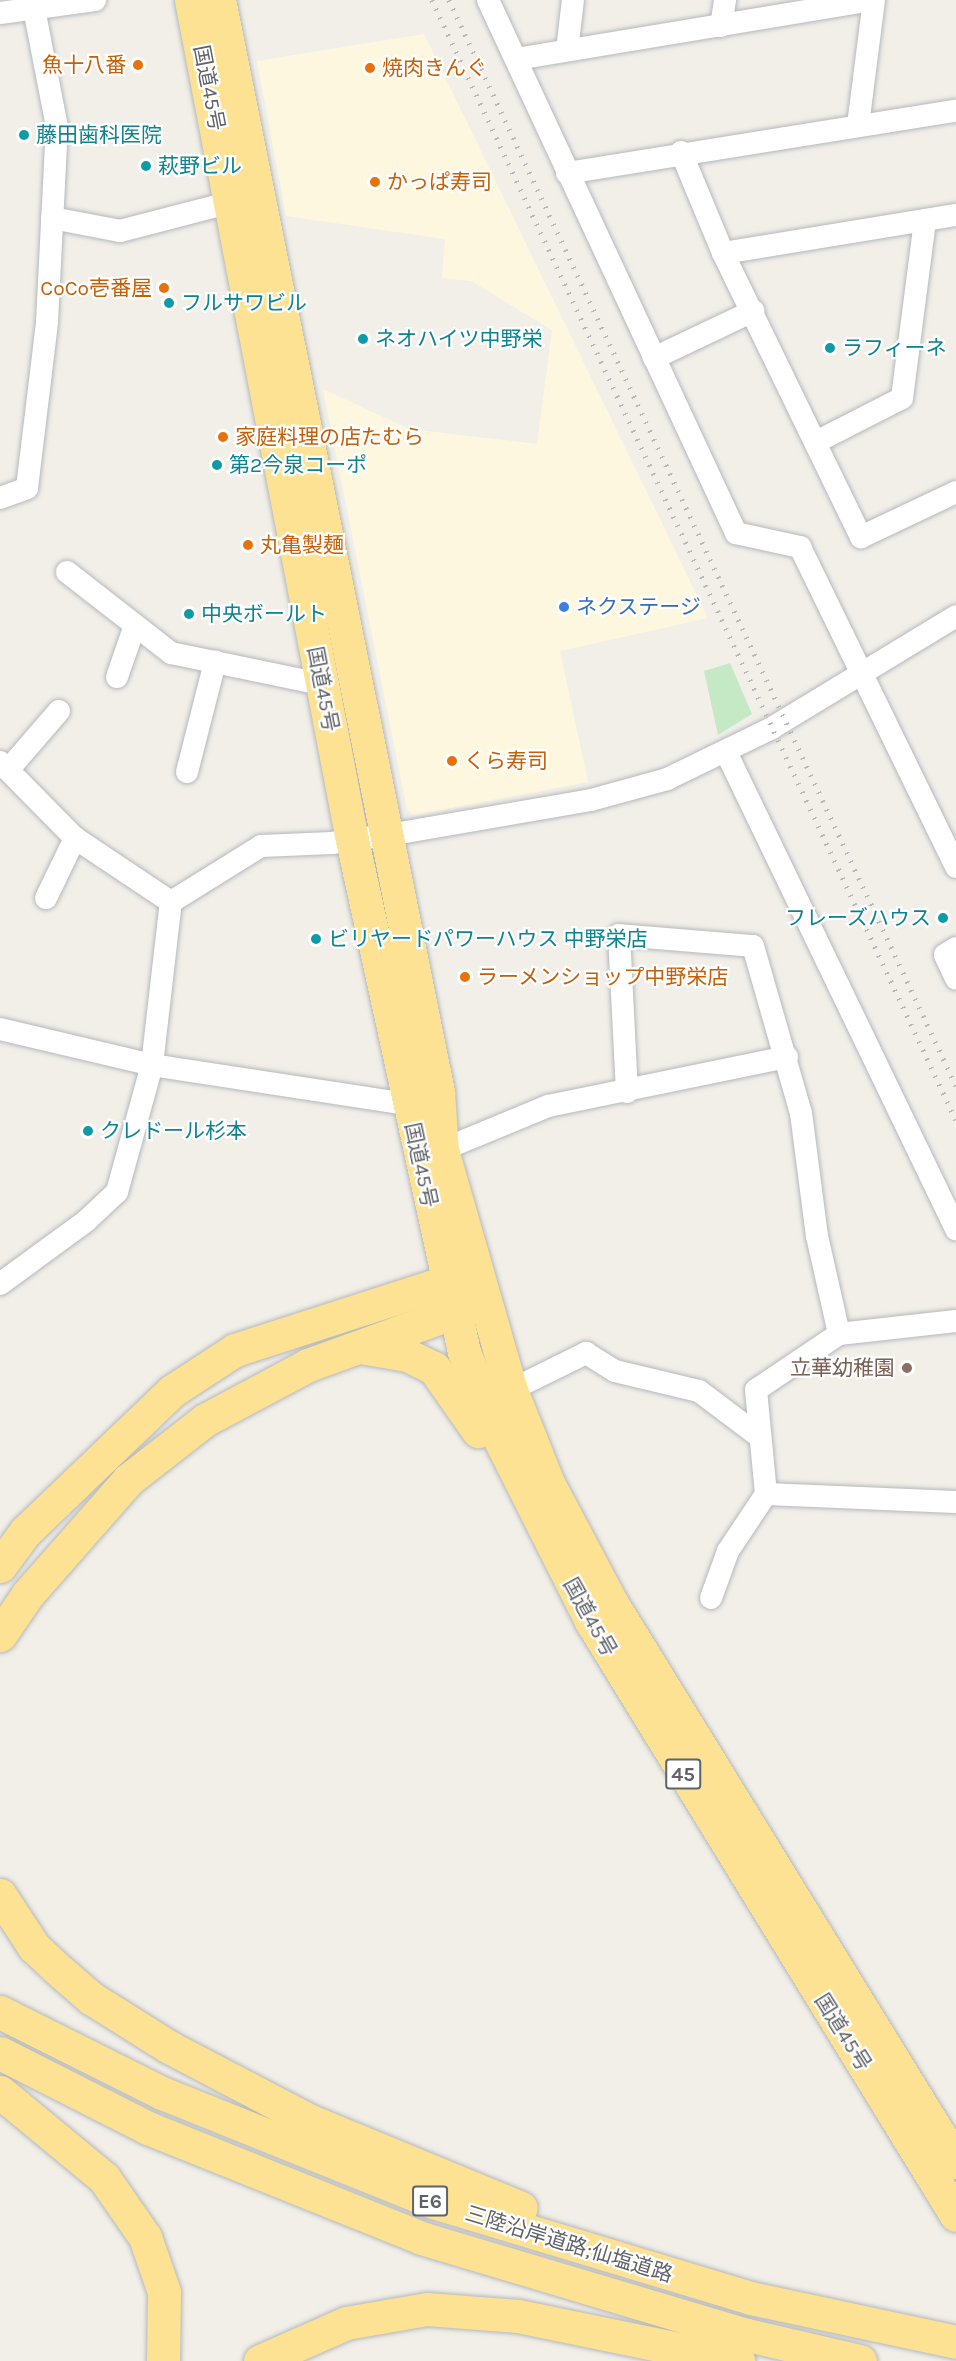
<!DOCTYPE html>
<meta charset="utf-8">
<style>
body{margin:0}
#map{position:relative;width:956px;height:2361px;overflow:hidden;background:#f1efe8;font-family:Karla,"Noto Sans JP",sans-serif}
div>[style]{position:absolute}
.commercial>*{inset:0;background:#fef7e0}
.green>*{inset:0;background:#c5e8c5}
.roads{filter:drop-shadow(0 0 2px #b5b8bc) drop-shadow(0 0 2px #b5b8bc)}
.minor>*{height:22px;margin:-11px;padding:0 11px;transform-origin:11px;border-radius:11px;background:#fff}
.highway>*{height:33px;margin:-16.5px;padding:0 16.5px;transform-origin:16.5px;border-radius:16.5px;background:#fde293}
.rail>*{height:4.5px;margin-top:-2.25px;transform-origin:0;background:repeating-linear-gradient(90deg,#b6b7b8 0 1.5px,transparent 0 9.5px)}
.dots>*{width:16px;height:16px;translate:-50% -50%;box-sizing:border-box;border:3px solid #fff;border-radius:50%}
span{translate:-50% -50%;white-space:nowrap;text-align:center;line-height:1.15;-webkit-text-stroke:4.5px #fff;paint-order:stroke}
.shield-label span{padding:2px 4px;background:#fff;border:2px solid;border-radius:4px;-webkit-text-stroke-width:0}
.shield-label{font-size:20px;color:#5f6368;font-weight:700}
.food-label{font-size:21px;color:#c56008}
.right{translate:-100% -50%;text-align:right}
.left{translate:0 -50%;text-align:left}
.street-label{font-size:21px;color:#5f6368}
.culture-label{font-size:21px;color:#0d838f}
.shop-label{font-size:21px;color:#366cbe}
.education-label{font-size:21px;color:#785e54}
</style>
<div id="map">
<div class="commercial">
<div style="clip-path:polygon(424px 34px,708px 618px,560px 651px,588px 782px,414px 815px,407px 809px,323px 389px,409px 429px,537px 444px,552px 330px,471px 281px,442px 278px,445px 239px,286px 216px,257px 61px)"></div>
</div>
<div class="green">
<div style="clip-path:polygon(730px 663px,752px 714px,718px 735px,704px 671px)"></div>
</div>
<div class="roads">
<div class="minor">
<div style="left:488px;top:0;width:588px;rotate:65.05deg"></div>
<div style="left:736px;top:533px;width:66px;rotate:12.3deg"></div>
<div style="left:800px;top:547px;width:356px;rotate:64deg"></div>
<div style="left:0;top:13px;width:96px;rotate:-7.8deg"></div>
<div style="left:721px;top:26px;width:26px;rotate:-81deg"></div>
<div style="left:567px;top:50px;width:50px;rotate:-83.2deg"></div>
<div style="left:516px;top:59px;width:361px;rotate:-9.4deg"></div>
<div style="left:858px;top:125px;width:126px;rotate:-82.7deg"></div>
<div style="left:681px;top:152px;width:109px;rotate:67.4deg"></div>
<div style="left:723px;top:253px;width:316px;rotate:64.1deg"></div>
<div style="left:861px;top:537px;width:105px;rotate:-25.3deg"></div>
<div style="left:567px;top:173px;width:394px;rotate:-9.1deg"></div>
<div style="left:52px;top:218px;width:69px;rotate:10.8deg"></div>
<div style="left:120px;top:231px;width:116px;rotate:-14.5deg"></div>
<div style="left:723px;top:253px;width:236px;rotate:-9.3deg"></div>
<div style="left:654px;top:358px;width:110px;rotate:-25.4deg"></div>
<div style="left:818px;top:441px;width:94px;rotate:-27.1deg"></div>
<div style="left:902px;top:398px;width:179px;rotate:-82.6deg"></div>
<div style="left:0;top:498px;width:29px;rotate:-20deg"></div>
<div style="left:27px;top:488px;width:167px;rotate:-83.1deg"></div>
<div style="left:47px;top:322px;width:195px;rotate:-87.1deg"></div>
<div style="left:57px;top:127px;width:120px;rotate:-101deg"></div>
<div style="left:67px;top:572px;width:132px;rotate:37.9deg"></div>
<div style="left:171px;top:653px;width:153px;rotate:11.7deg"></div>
<div style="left:117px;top:677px;width:55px;rotate:-70.9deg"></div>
<div style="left:726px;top:752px;width:530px;rotate:64.26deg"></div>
<div style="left:0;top:762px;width:107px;rotate:45.4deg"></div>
<div style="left:75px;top:838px;width:115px;rotate:33.7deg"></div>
<div style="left:8px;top:770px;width:78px;rotate:-49.2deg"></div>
<div style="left:187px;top:772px;width:114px;rotate:-75.7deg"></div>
<div style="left:46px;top:898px;width:67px;rotate:-64.2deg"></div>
<div style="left:171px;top:902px;width:106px;rotate:-31.9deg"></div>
<div style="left:261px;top:846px;width:71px;rotate:-2.4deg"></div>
<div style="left:332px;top:843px;width:69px;rotate:-8.4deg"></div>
<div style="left:400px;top:833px;width:194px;rotate:-9.8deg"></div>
<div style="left:591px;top:800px;width:79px;rotate:-15.4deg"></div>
<div style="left:667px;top:779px;width:117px;rotate:-25.9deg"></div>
<div style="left:772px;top:728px;width:215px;rotate:-31.3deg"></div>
<div style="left:956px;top:948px;width:13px;rotate:148deg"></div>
<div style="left:945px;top:955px;width:26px;rotate:65deg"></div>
<div style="left:0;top:1029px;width:156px;rotate:13.3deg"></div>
<div style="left:152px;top:1065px;width:259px;rotate:8.7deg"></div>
<div style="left:627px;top:1092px;width:157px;rotate:-92.9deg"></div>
<div style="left:619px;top:935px;width:134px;rotate:4.7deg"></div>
<div style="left:753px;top:946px;width:174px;rotate:74deg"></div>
<div style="left:801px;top:1113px;width:124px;rotate:82.6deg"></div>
<div style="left:817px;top:1236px;width:100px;rotate:77.3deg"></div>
<div style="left:442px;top:1150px;width:115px;rotate:-22.5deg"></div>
<div style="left:548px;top:1106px;width:244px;rotate:-11.6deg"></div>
<div style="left:0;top:1284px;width:107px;rotate:-36.2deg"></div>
<div style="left:86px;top:1221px;width:42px;rotate:-43.1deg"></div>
<div style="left:117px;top:1192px;width:132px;rotate:-74.6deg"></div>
<div style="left:152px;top:1065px;width:164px;rotate:-83.4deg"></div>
<div style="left:956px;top:1321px;width:118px;rotate:173.7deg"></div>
<div style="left:839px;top:1334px;width:100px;rotate:146deg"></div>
<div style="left:756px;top:1390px;width:104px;rotate:84.5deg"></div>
<div style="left:766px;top:1494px;width:190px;rotate:2.4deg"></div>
<div style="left:511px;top:1390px;width:84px;rotate:-26.3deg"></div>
<div style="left:586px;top:1353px;width:34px;rotate:32deg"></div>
<div style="left:615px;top:1371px;width:86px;rotate:13.4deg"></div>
<div style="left:699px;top:1391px;width:76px;rotate:37deg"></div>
<div style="left:711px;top:1598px;width:50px;rotate:-70.1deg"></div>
<div style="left:728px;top:1551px;width:69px;rotate:-56.3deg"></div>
</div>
<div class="highway">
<div style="left:191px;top:0;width:855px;rotate:79.15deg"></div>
<div style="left:352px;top:840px;width:524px;rotate:77.66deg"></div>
<div style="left:464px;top:1352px;width:88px;rotate:68.1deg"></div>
<div style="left:497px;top:1434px;width:209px;rotate:63.3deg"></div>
<div style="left:591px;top:1621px;width:697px;rotate:58.43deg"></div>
<div style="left:219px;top:0;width:1114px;rotate:78.66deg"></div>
<div style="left:438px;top:1092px;width:58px;rotate:86.1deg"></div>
<div style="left:442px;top:1150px;width:250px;rotate:74deg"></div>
<div style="left:511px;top:1390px;width:100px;rotate:68.3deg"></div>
<div style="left:548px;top:1483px;width:135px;rotate:62.1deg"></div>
<div style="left:611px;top:1602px;width:658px;rotate:58.36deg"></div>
<div style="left:360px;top:1347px;width:48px;rotate:9.7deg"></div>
<div style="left:407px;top:1355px;width:30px;rotate:26deg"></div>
<div style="left:434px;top:1368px;width:77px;rotate:55.1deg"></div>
<div style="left:0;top:1566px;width:42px;rotate:-53.7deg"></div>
<div style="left:25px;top:1532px;width:204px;rotate:-43.8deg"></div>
<div style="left:172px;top:1391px;width:75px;rotate:-33.1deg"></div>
<div style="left:235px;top:1350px;width:241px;rotate:-17.9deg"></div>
<div style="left:0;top:1635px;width:50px;rotate:-55.7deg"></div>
<div style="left:28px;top:1594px;width:152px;rotate:-48.7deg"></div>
<div style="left:128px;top:1480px;width:98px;rotate:-37.9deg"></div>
<div style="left:205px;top:1420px;width:117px;rotate:-28.1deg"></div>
<div style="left:308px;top:1365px;width:177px;rotate:-19.9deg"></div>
<div style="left:0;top:1895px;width:62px;rotate:56.8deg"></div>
<div style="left:34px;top:1947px;width:37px;rotate:43deg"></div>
<div style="left:61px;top:1972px;width:40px;rotate:41deg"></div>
<div style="left:91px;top:1998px;width:92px;rotate:32.1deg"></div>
<div style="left:169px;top:2047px;width:157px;rotate:27.7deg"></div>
<div style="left:308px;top:2120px;width:230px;rotate:22.4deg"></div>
<div style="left:0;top:2012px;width:181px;rotate:26.6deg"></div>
<div style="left:162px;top:2093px;width:292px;rotate:21.9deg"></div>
<div style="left:433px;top:2202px;width:332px;rotate:16.8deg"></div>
<div style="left:751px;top:2298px;width:210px;rotate:12.1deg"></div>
<div style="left:0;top:2053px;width:166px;rotate:26.9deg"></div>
<div style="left:148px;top:2128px;width:294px;rotate:21.9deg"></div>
<div style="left:421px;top:2238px;width:340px;rotate:16.6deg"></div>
<div style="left:747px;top:2335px;width:116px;rotate:13deg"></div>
<div style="left:0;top:2092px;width:135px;rotate:39.6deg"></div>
<div style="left:104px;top:2178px;width:72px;rotate:55.2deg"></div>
<div style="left:145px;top:2237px;width:58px;rotate:70.9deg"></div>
<div style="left:164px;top:2292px;width:69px;rotate:90.8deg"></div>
<div style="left:260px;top:2361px;width:94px;rotate:-23.8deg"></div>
<div style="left:346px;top:2323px;width:82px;rotate:-9.8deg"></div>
<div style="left:427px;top:2309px;width:91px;rotate:4.4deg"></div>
<div style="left:518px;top:2316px;width:225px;rotate:11.6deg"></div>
</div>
</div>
<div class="rail">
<div style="left:432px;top:0;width:1237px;rotate:64.93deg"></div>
<div style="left:449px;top:0;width:1199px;rotate:64.97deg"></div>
</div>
<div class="dots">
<div style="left:138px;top:65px;background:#e8710a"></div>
<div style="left:370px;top:68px;background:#e8710a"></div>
<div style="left:24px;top:135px;background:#0f9aa8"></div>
<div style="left:146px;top:166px;background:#0f9aa8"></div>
<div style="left:375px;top:182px;background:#e8710a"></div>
<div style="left:164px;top:288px;background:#e8710a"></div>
<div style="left:169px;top:303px;background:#0f9aa8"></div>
<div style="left:363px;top:339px;background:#0f9aa8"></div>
<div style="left:830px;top:348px;background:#0f9aa8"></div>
<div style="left:223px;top:437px;background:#e8710a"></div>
<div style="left:217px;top:465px;background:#0f9aa8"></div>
<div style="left:248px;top:545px;background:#e8710a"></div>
<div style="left:564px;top:607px;background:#3f7fe0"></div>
<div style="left:189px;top:614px;background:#0f9aa8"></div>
<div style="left:452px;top:761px;background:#e8710a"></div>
<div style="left:943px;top:918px;background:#0f9aa8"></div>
<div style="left:316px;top:939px;background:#0f9aa8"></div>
<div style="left:465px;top:977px;background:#e8710a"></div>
<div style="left:88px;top:1131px;background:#0f9aa8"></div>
<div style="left:907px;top:1368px;background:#8d6e63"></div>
</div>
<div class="shield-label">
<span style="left:683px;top:1774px">45</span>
<span style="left:430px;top:2201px">E6</span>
</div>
<div class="food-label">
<span class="right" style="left:126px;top:65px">魚十八番</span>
<span class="left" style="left:382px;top:68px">焼肉きんぐ</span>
<span class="left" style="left:387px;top:182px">かっぱ寿司</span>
<span class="right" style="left:152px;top:288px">CoCo壱番屋</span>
<span class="left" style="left:235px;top:437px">家庭料理の店たむら</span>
<span class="left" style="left:260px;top:545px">丸亀製麺</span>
<span class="left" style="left:464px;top:761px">くら寿司</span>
<span class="left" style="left:477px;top:977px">ラーメンショップ中野栄店</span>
</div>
<div class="street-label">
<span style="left:209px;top:88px;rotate:79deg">国道45号</span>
<span style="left:323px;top:689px;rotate:79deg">国道45号</span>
<span style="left:421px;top:1165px;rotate:78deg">国道45号</span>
<span style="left:590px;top:1617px;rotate:61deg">国道45号</span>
<span style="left:843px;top:2032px;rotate:58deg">国道45号</span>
<span style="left:569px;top:2244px;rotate:17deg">三陸沿岸道路;仙塩道路</span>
</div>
<div class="culture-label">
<span class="left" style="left:36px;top:135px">藤田歯科医院</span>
<span class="left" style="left:158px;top:166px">萩野ビル</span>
<span class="left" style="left:181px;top:303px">フルサワビル</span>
<span class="left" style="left:375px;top:339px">ネオハイツ中野栄</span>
<span class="left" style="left:842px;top:348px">ラフィーネ</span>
<span class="left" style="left:229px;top:465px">第2今泉コーポ</span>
<span class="left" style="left:201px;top:614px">中央ボールト</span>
<span class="right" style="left:931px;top:918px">フレーズハウス</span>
<span class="left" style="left:328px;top:939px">ビリヤードパワーハウス 中野栄店</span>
<span class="left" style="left:100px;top:1131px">クレドール杉本</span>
</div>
<div class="shop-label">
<span class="left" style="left:576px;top:607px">ネクステージ</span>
</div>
<div class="education-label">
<span class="right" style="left:895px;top:1368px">立華幼稚園</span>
</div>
</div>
